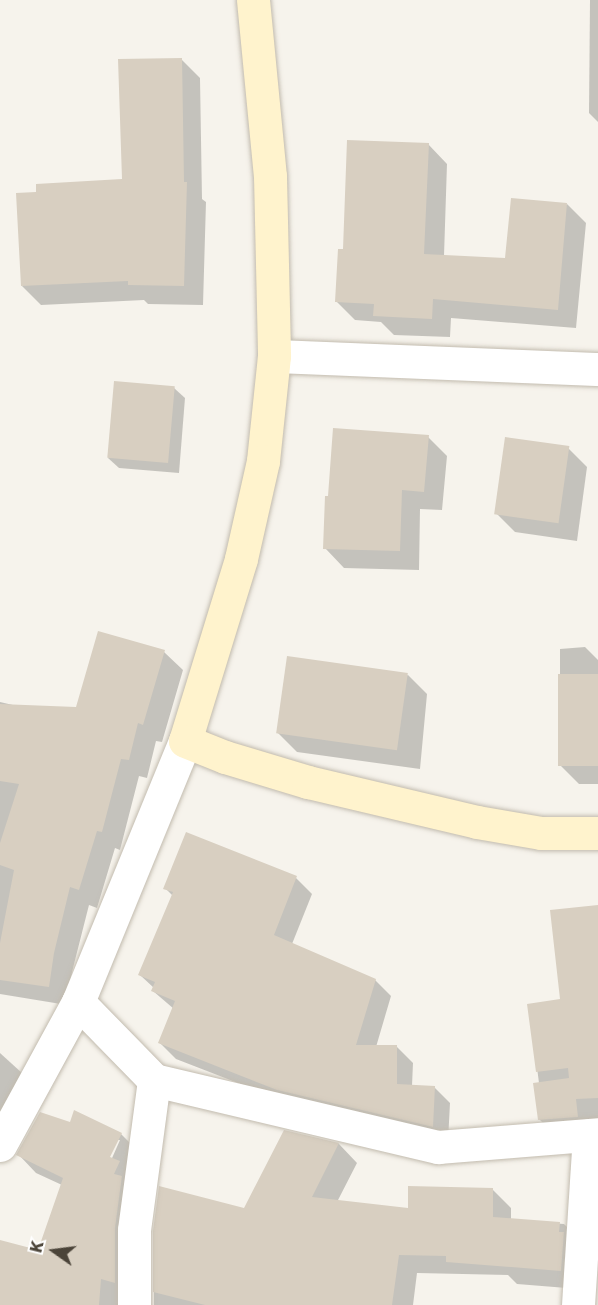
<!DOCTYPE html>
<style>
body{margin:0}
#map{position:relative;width:598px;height:1305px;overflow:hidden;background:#f6f3ec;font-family:"Golos Text",sans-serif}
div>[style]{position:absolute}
.shadow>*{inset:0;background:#0003}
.building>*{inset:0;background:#d8cfc1;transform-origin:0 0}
.roads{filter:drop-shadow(0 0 2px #c2bbae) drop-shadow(0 0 2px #c2bbae)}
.street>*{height:33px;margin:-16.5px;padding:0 16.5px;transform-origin:16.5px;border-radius:16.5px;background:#fff}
.secondary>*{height:33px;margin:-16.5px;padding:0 16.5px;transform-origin:16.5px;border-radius:16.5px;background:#fff3cd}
span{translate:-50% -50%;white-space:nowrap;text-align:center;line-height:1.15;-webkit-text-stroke:5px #fff;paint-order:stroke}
.north{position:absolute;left:24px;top:1221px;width:60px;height:60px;-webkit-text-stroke:4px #fff;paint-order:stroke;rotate:284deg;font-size:16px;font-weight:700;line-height:24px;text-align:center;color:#4b4439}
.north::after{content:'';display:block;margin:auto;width:21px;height:27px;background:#4b4439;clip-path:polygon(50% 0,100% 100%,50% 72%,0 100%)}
</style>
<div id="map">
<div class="shadow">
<div style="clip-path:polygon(590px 0,598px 0,598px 122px,589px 113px)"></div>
<div style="clip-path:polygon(181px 59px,200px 78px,202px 199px,206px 202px,203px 305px,148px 304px,144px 300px,41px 305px,22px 286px,123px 181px)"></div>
<div style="clip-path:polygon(428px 144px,447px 164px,444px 256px,507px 259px,567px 204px,586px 223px,576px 328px,451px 318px,450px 337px,394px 335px,381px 322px,355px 320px,336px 301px,344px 251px)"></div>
<div style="clip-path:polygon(174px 388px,185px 398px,179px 473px,119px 468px,108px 458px)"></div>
<div style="clip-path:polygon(428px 437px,447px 456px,442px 510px,420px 509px,419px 570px,344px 568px,325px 548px)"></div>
<div style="clip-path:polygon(568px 448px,587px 467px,577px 541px,515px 532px,496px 513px)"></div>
<div style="clip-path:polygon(585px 647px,598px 660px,598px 784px,579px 784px,560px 765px,560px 649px)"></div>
<div style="clip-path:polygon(164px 652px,183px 670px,162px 742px,156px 741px,147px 778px,139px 776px,120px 850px,115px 848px,97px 908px,89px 905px,72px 972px,67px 1005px,0 994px,0 702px,17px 706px,77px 709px)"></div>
<div style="clip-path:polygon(408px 675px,427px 694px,420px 769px,297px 752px,278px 733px)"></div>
<div style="clip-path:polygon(296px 878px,312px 894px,292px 944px,375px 980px,391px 996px,376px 1047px,397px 1047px,413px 1063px,412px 1086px,434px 1087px,450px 1103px,448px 1141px,295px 1105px,176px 1059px,160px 1043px,174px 1009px,153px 991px,154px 988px,140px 975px,173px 896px,165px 888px)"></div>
<div style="clip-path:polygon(598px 906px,598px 1134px,557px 1137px,539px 1119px,539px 1083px,529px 1005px,562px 1000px)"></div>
<div style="clip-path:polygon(0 1053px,22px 1073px,0 1155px)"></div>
<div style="clip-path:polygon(evenodd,71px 1124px,121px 1134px,139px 1152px,133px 1305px,0 1305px,0 1241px,39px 1251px,62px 1185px,36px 1173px,18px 1154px,71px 1124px,117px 1140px,120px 1140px,109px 1165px,106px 1163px,117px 1140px)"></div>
<div style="clip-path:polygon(285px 1132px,339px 1144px,357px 1163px,337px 1202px,409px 1210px,492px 1189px,511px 1208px,511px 1220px,564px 1224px,582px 1242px,579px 1289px,517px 1284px,508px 1275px,417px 1273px,413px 1305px,154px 1305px,154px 1231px,245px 1210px)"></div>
</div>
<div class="building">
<div style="clip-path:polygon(182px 58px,184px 182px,187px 182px,184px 286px,128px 285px,128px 281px,21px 286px,16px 193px,36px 192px,36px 184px,122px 179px,118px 59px)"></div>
<div style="clip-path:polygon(347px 140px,429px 143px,424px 254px,505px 258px,511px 198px,567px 203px,558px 310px,433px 299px,432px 319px,373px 316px,374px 304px,335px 302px,338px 249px,343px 249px)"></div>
<div style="left:114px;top:381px;width:61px;height:77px;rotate:5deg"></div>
<div style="clip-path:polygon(333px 428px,429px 435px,424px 492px,402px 490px,400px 551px,323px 549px,325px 496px,328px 496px)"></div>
<div style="left:505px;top:437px;width:65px;height:78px;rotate:8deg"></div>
<div style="clip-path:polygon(98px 631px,165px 650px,143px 725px,138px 723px,129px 760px,121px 759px,102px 832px,97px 831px,79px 890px,70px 887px,54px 953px,49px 987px,0 980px,0 943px,14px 870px,0 865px,0 843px,19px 784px,0 781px,0 704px,76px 707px)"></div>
<div style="left:287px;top:656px;width:122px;height:78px;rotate:8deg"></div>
<div style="left:558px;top:674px;width:40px;height:92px"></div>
<div style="clip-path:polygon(186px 832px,297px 876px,274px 935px,376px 979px,356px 1045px,397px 1045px,397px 1084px,435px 1086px,433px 1127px,277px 1090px,158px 1043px,175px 1001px,151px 991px,155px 982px,138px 975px,173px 892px,163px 889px)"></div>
<div style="clip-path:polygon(598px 905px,598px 1098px,576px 1099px,578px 1117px,538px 1120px,533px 1083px,569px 1078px,568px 1068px,536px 1072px,527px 1004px,560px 999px,550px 910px)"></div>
<div style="clip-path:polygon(74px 1110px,122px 1133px,110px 1157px,120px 1161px,114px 1174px,122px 1176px,115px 1228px,115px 1283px,101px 1279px,99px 1305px,0 1305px,0 1240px,38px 1250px,63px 1178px,16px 1155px,40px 1112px,70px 1122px)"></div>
<div style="clip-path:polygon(284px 1130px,339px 1143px,312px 1197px,408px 1208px,408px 1186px,493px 1188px,493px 1217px,560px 1222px,559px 1232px,564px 1232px,561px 1271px,446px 1262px,446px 1256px,399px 1255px,392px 1305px,205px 1305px,153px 1292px,153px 1231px,159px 1186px,244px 1208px)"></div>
</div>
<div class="roads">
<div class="street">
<div style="left:274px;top:356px;width:324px;rotate:2.3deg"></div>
<div style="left:78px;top:1002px;width:109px;rotate:45.7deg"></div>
<div style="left:154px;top:1080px;width:151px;rotate:97.6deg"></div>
<div style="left:134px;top:1230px;width:75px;rotate:90deg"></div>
<div style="left:154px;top:1080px;width:292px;rotate:13.3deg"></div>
<div style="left:438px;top:1147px;width:161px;rotate:-4.6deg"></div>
<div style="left:0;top:1145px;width:163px;rotate:-61.4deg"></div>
<div style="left:78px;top:1002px;width:282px;rotate:-67.7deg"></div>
<div style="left:578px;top:1305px;width:170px;rotate:-86.3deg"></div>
</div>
<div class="secondary">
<div style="left:253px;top:0;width:177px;rotate:84.5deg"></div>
<div style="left:270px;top:176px;width:180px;rotate:88.7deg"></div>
<div style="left:274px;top:356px;width:106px;rotate:96deg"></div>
<div style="left:263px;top:461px;width:100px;rotate:102.7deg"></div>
<div style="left:241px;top:559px;width:190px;rotate:107.1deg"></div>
<div style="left:185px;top:741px;width:43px;rotate:21.8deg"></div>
<div style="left:225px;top:757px;width:87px;rotate:16.8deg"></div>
<div style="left:308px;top:782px;width:174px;rotate:13.3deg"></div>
<div style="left:477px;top:822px;width:65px;rotate:9.8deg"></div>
<div style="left:541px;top:833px;width:57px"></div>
</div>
</div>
<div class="north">K</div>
</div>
